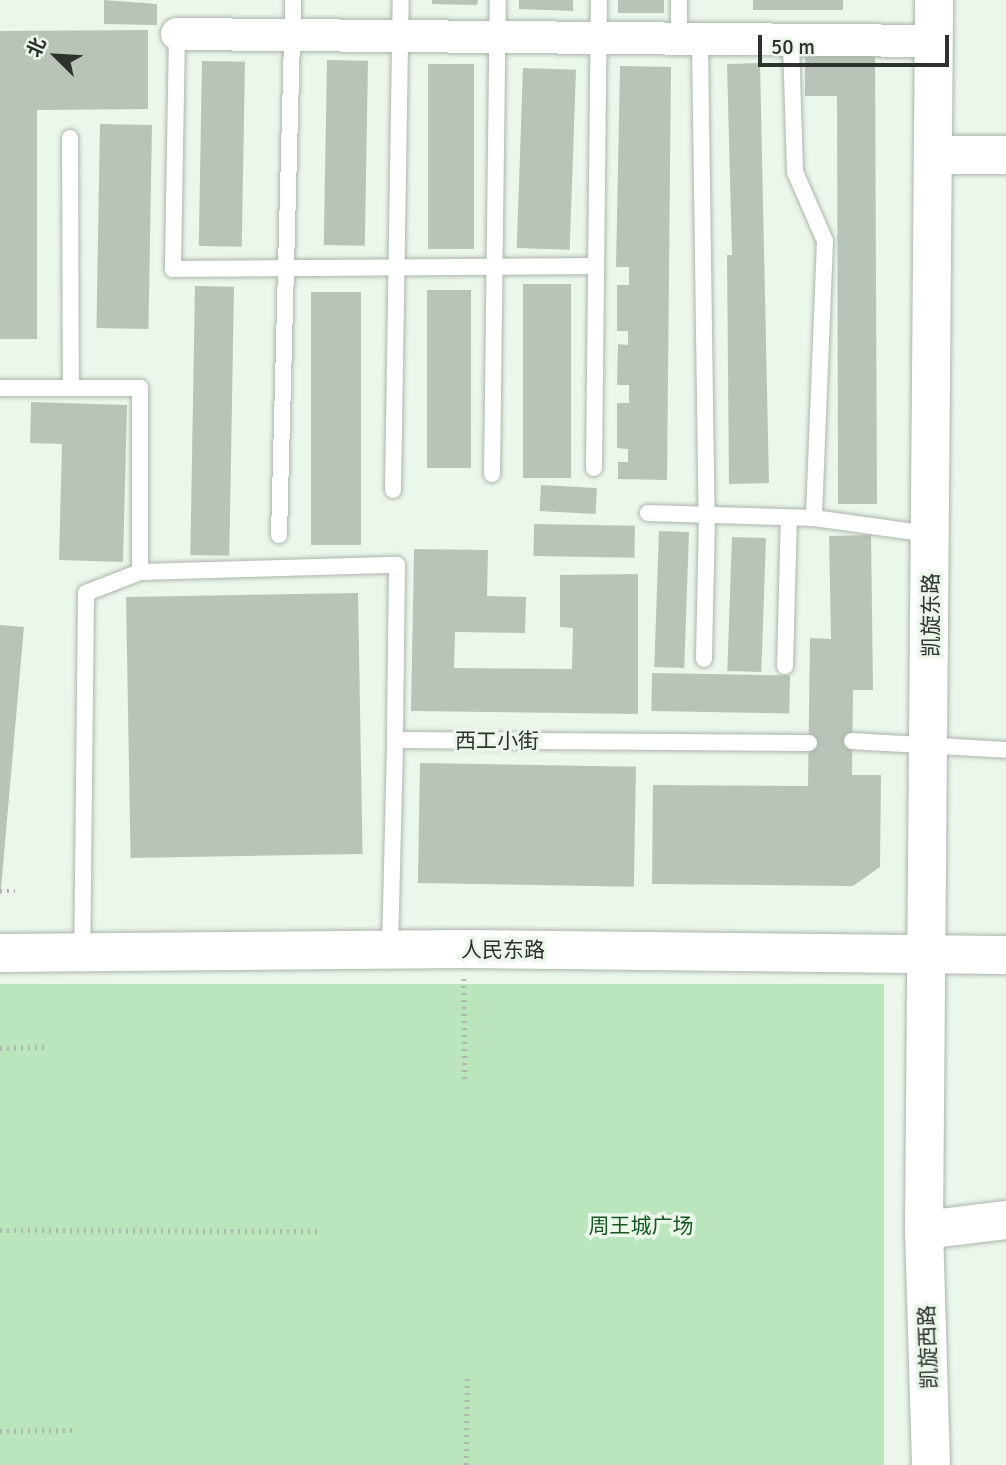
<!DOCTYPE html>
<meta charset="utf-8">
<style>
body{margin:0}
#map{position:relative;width:1006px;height:1465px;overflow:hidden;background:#ebf7eb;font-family:Signika,"Noto Sans SC",sans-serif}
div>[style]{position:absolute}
.green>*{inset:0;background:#bbe6bd;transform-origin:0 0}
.building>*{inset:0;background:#b9c4b9;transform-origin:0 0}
.path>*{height:4.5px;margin-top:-2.25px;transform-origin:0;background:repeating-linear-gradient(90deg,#aeb8ae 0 2px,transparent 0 7px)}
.roads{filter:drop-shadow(0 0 2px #abb6ab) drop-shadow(0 0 2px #abb6ab)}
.service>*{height:16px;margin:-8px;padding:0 8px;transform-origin:8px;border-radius:8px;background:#fff}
.minor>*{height:32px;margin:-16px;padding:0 16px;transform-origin:16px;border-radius:16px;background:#fff}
.tertiary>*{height:38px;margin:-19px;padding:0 19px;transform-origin:19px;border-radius:19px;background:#fff}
.secondary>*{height:38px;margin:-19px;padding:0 19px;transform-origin:19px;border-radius:19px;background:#fff}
.primary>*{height:38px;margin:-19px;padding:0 19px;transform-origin:19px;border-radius:19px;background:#fff}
span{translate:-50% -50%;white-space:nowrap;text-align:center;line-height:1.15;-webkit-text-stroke:7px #ebf7eb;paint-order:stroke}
.street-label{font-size:21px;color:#2d322d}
.park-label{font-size:21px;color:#185623}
.north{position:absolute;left:21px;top:21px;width:70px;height:70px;-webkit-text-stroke:5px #ebf7eb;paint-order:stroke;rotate:294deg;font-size:19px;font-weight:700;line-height:28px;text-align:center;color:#2d322d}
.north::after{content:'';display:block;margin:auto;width:24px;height:32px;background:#2d322d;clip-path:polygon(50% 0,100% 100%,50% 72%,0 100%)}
.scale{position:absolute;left:758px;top:35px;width:191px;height:32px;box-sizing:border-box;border:4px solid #2d322d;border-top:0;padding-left:9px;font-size:21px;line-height:24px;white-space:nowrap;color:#2d322d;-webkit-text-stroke:5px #ebf7eb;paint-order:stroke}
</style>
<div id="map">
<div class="green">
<div style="left:884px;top:984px;width:481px;height:884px;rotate:90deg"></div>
</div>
<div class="building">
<div style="clip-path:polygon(104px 0,157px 4px,157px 25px,104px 24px)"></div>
<div style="clip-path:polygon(432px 0,478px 0,477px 5px,432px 4px)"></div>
<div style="clip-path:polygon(519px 0,573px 0,573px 11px,519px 9px)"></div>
<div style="left:618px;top:0;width:46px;height:13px"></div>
<div style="left:753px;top:0;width:90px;height:10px"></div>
<div style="clip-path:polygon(148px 30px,148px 109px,37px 110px,37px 339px,0 339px,0 31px)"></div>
<div style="clip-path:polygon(875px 50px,877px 504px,838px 504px,837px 96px,805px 96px,805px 51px)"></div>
<div style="left:327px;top:60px;width:41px;height:185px;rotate:1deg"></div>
<div style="left:202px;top:61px;width:43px;height:185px;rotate:1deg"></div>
<div style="clip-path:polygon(760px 63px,769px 483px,729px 484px,727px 255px,732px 255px,727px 64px)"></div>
<div style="left:428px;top:64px;width:46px;height:185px"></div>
<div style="clip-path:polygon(620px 66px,671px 67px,667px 480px,618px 479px,618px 462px,628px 462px,628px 449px,617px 448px,617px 403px,629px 403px,629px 385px,617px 385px,618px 344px,628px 345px,628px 331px,617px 331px,617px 285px,629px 285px,629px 267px,616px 267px)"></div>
<div style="left:523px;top:68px;width:53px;height:180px;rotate:2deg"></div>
<div style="left:100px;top:124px;width:52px;height:204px;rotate:1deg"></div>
<div style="left:523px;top:284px;width:48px;height:194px"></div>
<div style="left:195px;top:286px;width:39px;height:269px;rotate:1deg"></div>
<div style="left:427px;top:290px;width:44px;height:178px"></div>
<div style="left:311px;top:292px;width:50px;height:253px"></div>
<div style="clip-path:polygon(31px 402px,127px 405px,123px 562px,59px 560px,62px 444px,30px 443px)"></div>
<div style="left:541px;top:485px;width:56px;height:26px;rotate:3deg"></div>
<div style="left:534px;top:524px;width:101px;height:32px;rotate:1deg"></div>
<div style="left:659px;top:531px;width:30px;height:136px;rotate:2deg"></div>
<div style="clip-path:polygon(871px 535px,873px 690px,853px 690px,852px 775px,881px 775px,880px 867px,853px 886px,652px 884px,653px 785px,808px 786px,810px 638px,831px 639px,829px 536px)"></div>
<div style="left:732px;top:537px;width:34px;height:134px;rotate:2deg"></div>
<div style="clip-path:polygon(414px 549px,488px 550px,487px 596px,526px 597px,525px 633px,455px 632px,454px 668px,572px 669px,573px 628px,560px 627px,560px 575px,638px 574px,638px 714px,411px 711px)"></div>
<div style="left:358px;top:593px;width:261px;height:232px;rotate:89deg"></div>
<div style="left:0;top:625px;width:24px;height:269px;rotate:5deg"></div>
<div style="left:652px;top:673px;width:138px;height:38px;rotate:1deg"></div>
<div style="left:420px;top:763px;width:216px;height:120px;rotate:1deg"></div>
</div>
<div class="path">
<div style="left:0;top:891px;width:15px"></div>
<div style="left:464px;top:979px;width:104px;rotate:89.4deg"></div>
<div style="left:0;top:1048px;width:46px;rotate:-1.2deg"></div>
<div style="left:0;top:1230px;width:319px;rotate:0.2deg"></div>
<div style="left:0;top:1431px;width:72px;rotate:-0.8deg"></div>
<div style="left:466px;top:1465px;width:86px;rotate:-89.3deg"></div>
</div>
<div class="roads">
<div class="service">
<div style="left:177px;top:34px;width:235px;rotate:91deg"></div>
<div style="left:173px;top:269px;width:423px;rotate:-0.4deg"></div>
<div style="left:679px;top:42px;width:42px;rotate:-90deg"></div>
<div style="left:700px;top:43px;width:472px;rotate:89.2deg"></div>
<div style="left:707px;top:515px;width:144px;rotate:91.2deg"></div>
<div style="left:791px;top:43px;width:129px;rotate:88.2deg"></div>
<div style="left:795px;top:172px;width:75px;rotate:66.5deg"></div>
<div style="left:825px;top:241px;width:277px;rotate:92.3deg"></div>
<div style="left:70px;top:138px;width:250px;rotate:89.8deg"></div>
<div style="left:0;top:388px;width:140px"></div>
<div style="left:140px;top:388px;width:184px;rotate:90deg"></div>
<div style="left:140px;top:572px;width:58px;rotate:158.7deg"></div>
<div style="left:86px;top:593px;width:360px;rotate:90.6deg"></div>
<div style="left:594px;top:468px;width:468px;rotate:-89.4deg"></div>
<div style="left:492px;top:474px;width:474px;rotate:-89.3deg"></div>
<div style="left:393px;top:490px;width:490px;rotate:-89.1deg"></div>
<div style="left:648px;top:513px;width:166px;rotate:1.7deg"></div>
<div style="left:814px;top:518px;width:117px;rotate:7.9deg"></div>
<div style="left:279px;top:535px;width:535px;rotate:-88.5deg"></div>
<div style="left:140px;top:572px;width:257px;rotate:-1.6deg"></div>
<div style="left:397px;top:565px;width:175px;rotate:90.7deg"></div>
<div style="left:785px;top:666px;width:148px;rotate:-88.5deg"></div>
<div style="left:852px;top:741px;width:154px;rotate:3.3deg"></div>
<div style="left:390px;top:950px;width:210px;rotate:-88.6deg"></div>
<div style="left:395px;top:740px;width:414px;rotate:0.4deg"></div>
</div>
<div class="minor">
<div style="left:177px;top:34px;width:757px;rotate:0.53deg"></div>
</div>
<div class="tertiary">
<div style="left:935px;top:155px;width:71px"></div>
</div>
<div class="secondary">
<div style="left:0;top:953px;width:464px;rotate:-0.5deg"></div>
<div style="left:464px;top:949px;width:542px;rotate:0.63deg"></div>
<div style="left:924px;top:1230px;width:83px;rotate:-7deg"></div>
</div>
<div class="primary">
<div style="left:931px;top:1465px;width:235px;rotate:-91.7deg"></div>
<div style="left:924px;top:1230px;width:1230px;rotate:-89.53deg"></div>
</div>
</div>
<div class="street-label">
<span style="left:931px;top:615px;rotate:-90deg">凯旋东路</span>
<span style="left:497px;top:741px">西工小街</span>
<span style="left:503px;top:950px">人民东路</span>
<span style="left:928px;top:1347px;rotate:-92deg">凯旋西路</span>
</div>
<div class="park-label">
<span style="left:641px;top:1226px">周王城广场</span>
</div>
<div class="north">北</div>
<div class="scale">50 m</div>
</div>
